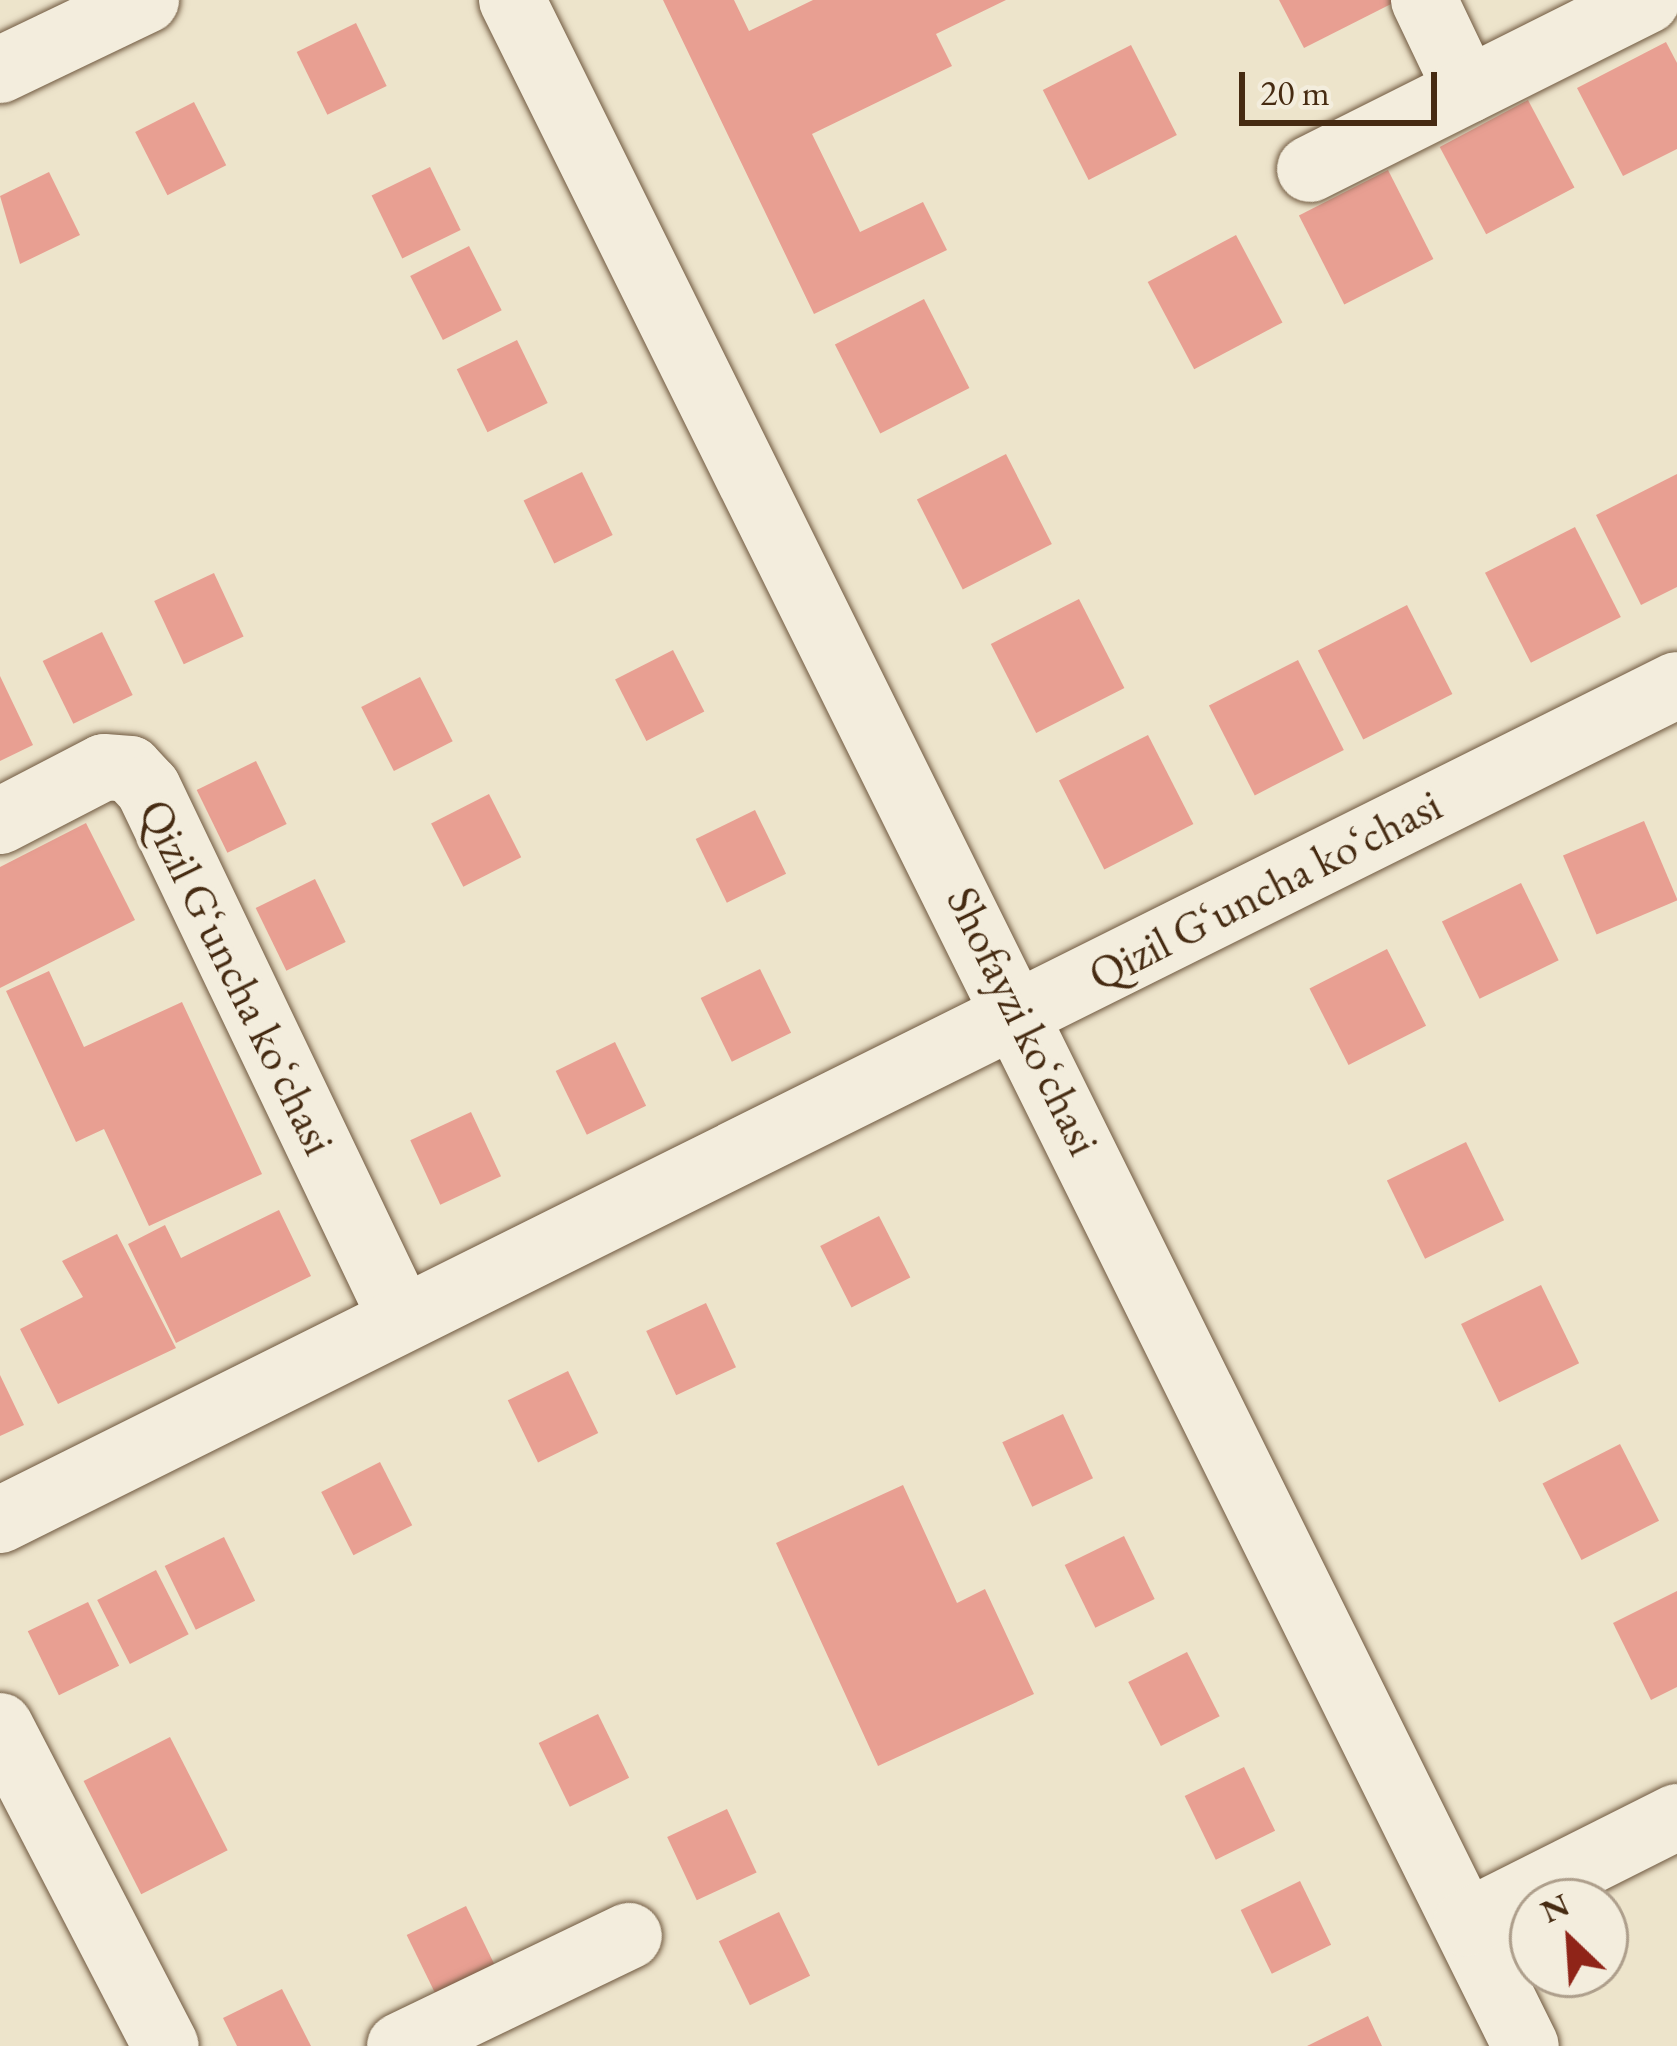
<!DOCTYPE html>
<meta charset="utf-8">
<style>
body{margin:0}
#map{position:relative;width:1677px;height:2046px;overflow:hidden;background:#ede4cb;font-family:"EB Garamond",serif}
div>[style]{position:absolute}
.building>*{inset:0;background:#e89f92;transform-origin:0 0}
.roads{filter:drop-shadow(0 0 3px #705940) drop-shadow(0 0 3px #705940)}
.minor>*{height:66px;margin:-33px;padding:0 33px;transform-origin:33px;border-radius:33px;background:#f3eddd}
span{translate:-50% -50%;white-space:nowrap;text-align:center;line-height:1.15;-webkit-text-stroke:9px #f3eddd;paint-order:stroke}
.street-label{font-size:45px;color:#462b12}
.north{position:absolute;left:1509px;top:1878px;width:120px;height:120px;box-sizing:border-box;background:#f3eddd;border:3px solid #ae9f8c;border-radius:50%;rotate:335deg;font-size:33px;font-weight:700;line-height:48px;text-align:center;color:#462b12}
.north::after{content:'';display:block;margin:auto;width:42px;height:54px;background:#8f2418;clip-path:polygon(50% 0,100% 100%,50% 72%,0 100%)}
.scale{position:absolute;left:1239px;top:72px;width:198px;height:54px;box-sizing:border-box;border:6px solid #462b12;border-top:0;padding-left:15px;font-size:36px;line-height:42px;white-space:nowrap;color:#462b12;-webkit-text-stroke:9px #f3eddd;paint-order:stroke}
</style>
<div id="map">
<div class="building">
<div style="clip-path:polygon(663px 0,734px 0,749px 31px,813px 0,1006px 0,936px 34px,952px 66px,812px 134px,860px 232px,923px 202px,947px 250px,814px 314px)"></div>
<div style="clip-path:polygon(1279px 0,1391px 0,1393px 3px,1304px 48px)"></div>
<div style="left:356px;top:23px;width:70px;height:66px;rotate:64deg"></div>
<div style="clip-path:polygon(1666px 42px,1677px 63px,1677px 149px,1623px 176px,1577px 88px)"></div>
<div style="left:1131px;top:45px;width:101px;height:99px;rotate:63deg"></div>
<div style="left:1528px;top:100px;width:99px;height:100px;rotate:62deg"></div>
<div style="left:194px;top:102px;width:71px;height:66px;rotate:63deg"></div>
<div style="left:430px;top:167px;width:70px;height:65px;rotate:64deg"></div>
<div style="left:1388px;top:170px;width:100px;height:100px;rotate:63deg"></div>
<div style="clip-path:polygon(49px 172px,80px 235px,20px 264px,0 196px)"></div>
<div style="left:1236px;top:235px;width:99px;height:100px;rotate:62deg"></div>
<div style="left:469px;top:246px;width:72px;height:66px;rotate:63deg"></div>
<div style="left:924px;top:299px;width:100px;height:100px;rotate:63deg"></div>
<div style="left:517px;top:340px;width:70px;height:67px;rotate:64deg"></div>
<div style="left:1006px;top:454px;width:101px;height:100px;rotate:63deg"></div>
<div style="left:582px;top:472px;width:70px;height:65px;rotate:64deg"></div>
<div style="clip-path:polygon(1677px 474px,1677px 587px,1641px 605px,1596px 515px)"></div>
<div style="left:1575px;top:527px;width:101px;height:101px;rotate:63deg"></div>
<div style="left:214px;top:573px;width:70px;height:66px;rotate:65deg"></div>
<div style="left:1079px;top:599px;width:100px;height:99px;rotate:63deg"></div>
<div style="left:1407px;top:605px;width:100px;height:100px;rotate:63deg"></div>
<div style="left:102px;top:632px;width:70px;height:66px;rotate:64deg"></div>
<div style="left:673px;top:650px;width:69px;height:65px;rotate:63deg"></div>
<div style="left:1298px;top:660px;width:101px;height:100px;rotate:63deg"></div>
<div style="clip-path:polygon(0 676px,33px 745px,0 761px)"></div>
<div style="left:420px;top:677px;width:72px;height:66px;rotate:63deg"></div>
<div style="left:1148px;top:735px;width:100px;height:100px;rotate:63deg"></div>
<div style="left:256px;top:761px;width:70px;height:66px;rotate:64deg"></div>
<div style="left:489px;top:794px;width:71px;height:65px;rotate:63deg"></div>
<div style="left:755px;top:810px;width:71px;height:66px;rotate:64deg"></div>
<div style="left:1644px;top:821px;width:86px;height:88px;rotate:67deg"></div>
<div style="clip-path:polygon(86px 823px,135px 920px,0 988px,0 867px)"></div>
<div style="left:315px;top:879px;width:70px;height:66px;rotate:64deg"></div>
<div style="left:1521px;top:883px;width:86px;height:88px;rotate:64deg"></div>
<div style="left:1387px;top:949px;width:86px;height:87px;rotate:63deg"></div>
<div style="left:760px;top:969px;width:71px;height:66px;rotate:64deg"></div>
<div style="clip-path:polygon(49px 971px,84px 1047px,182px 1002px,262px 1174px,149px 1226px,104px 1129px,76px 1142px,6px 991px)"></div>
<div style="left:615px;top:1042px;width:71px;height:66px;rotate:64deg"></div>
<div style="left:471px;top:1112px;width:71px;height:67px;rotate:65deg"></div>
<div style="left:1466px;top:1142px;width:87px;height:88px;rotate:64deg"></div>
<div style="clip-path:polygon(279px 1210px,311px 1276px,176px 1343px,128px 1244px,165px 1225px,181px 1258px)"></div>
<div style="left:879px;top:1216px;width:69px;height:66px;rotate:63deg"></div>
<div style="clip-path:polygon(117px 1234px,176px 1348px,58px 1404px,20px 1329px,83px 1297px,62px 1261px)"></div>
<div style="left:1541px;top:1285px;width:87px;height:89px;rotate:64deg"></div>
<div style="left:706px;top:1303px;width:71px;height:66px;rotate:65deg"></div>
<div style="left:568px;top:1371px;width:69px;height:67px;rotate:64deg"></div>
<div style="clip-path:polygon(0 1375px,24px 1425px,0 1436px)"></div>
<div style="left:1063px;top:1414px;width:71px;height:67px;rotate:65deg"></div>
<div style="left:1620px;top:1444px;width:86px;height:87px;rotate:63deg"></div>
<div style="left:380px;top:1462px;width:71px;height:66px;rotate:63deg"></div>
<div style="clip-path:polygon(903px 1485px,957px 1603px,985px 1589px,1034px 1694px,878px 1766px,776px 1543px)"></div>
<div style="left:1124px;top:1536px;width:70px;height:66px;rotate:64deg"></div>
<div style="left:224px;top:1537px;width:71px;height:66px;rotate:64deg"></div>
<div style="left:156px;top:1570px;width:72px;height:66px;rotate:63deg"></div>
<div style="clip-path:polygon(1677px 1591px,1677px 1687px,1651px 1700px,1613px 1623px)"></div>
<div style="left:88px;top:1602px;width:71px;height:67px;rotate:64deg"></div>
<div style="left:1187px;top:1652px;width:72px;height:66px;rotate:63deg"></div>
<div style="left:598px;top:1714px;width:71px;height:66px;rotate:64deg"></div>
<div style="left:170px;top:1737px;width:127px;height:97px;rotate:63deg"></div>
<div style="left:1244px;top:1767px;width:71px;height:66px;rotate:64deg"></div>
<div style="left:727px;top:1809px;width:70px;height:66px;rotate:65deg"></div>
<div style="left:1300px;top:1881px;width:71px;height:66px;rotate:64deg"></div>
<div style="left:466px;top:1906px;width:70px;height:66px;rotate:64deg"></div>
<div style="left:779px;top:1912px;width:71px;height:67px;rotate:64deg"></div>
<div style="clip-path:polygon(282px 1989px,311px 2046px,237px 2046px,223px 2018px)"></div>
<div style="clip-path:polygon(1368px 2016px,1382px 2046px,1307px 2046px)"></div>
</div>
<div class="roads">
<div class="minor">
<div style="left:512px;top:0;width:2283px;rotate:63.64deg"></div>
<div style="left:1424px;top:0;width:100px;rotate:64.5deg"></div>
<div style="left:0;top:70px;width:162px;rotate:-25.6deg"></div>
<div style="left:1310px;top:169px;width:377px;rotate:-26.6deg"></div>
<div style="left:0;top:821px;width:117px;rotate:-27.4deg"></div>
<div style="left:104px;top:767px;width:26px;rotate:4deg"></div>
<div style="left:130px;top:769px;width:26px;rotate:47deg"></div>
<div style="left:148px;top:788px;width:586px;rotate:64.44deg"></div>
<div style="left:0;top:1520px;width:1873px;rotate:-26.47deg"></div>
<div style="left:0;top:1726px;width:360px;rotate:62.6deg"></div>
<div style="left:1466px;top:1923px;width:236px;rotate:-26.7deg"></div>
<div style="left:400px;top:2046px;width:254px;rotate:-25.7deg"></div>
</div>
</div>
<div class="street-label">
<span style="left:1265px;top:890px;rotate:-27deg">Qizil Gʻuncha koʻchasi</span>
<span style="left:237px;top:977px;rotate:64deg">Qizil Gʻuncha koʻchasi</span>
<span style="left:1023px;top:1021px;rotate:64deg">Shofayzi koʻchasi</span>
</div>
<div class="north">N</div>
<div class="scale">20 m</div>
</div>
